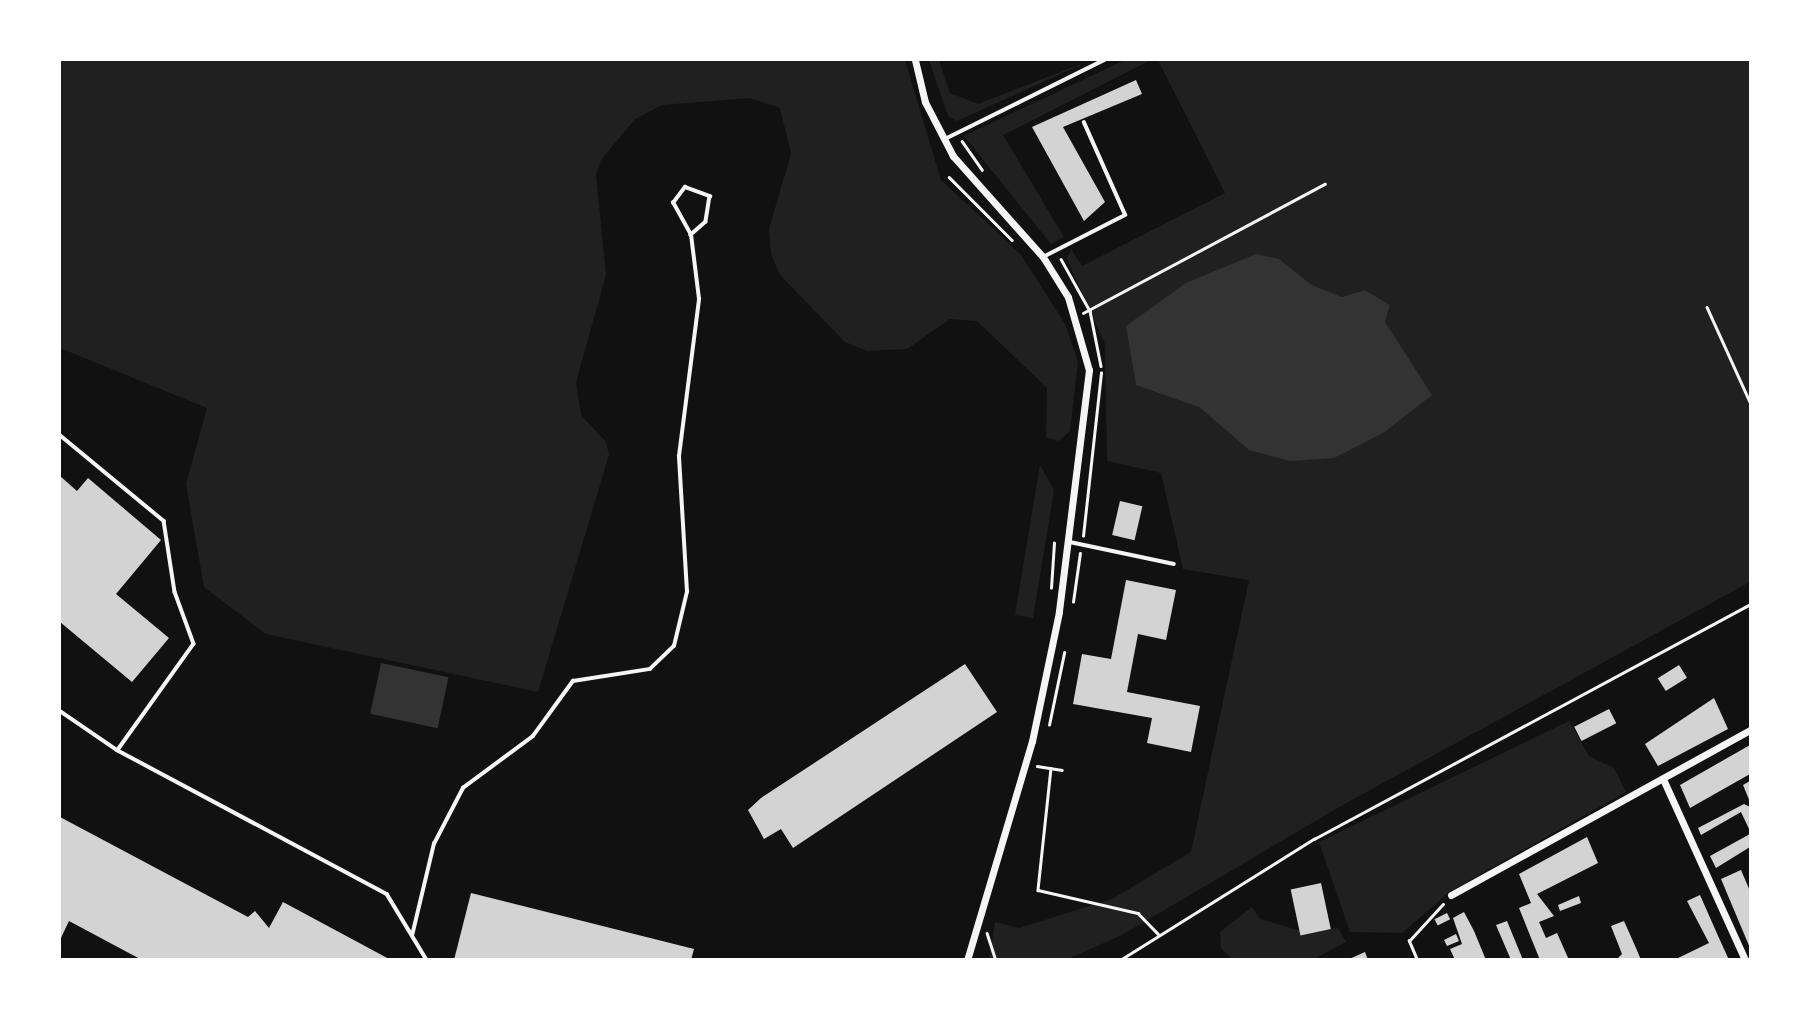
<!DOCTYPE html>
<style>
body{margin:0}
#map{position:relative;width:1810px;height:1019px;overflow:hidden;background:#111;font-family:Commissioner,sans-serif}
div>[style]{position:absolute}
.green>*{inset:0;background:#202020}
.water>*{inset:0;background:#333;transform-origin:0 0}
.building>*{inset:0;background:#d3d3d3;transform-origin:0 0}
.path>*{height:2.5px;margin:-1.25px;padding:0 1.25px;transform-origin:1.25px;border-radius:1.25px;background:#f5f5f5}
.service>*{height:3.5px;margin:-1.75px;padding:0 1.75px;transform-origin:1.75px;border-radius:1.75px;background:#f5f5f5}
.minor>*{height:7px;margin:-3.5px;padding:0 3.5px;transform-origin:3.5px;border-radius:3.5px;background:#f5f5f5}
span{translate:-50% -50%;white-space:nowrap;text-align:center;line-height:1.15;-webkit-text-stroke:6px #fff;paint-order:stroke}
.frame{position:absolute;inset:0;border:61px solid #fff;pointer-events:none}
</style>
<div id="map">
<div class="green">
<div style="clip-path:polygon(60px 60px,905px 60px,941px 180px,1021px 255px,1065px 324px,1078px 362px,1070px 431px,1059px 441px,1046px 437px,1047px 388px,977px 321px,950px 319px,907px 349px,867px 351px,845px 342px,780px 275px,771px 254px,769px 229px,791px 154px,780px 108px,750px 98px,662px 105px,635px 119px,601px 160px,596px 175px,606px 275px,576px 382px,581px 415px,606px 442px,609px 455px,538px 692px,266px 634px,204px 587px,186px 484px,207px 408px,60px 348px)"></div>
<div style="clip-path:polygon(929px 60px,939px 60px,950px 93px,978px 104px,1091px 60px,957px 121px,948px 116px)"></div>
<div style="clip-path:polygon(1125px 60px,1151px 60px,1003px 135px,1064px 237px,1051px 244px,964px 136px)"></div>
<div style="clip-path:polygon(evenodd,1158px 60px,1750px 60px,1750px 582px,1341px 806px,1122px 935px,1068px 959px,989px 960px,995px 922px,1019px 928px,1112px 899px,1191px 852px,1249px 580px,1183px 569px,1161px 473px,1107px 461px,1105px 344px,1067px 259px,1071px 249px,1082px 266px,1225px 193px,1158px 60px,1279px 259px,1312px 285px,1342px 297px,1365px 290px,1390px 305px,1385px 322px,1408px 365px,1249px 450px,1199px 407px,1279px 259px)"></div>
<div style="clip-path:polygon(1040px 465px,1054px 490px,1033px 618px,1015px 615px)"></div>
<div style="clip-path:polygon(1569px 721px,1589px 756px,1614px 768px,1626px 792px,1449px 892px,1402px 933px,1350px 932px,1319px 842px)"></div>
<div style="clip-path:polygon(1252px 907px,1260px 919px,1308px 933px,1338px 928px,1346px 942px,1314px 959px,1232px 959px,1221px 948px,1220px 932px)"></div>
</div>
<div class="water">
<div style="clip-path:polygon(1256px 254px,1279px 259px,1312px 285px,1342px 297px,1365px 290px,1390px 305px,1385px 322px,1432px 395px,1383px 433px,1334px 458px,1290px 461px,1249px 450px,1199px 407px,1136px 385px,1126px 326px,1186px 283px)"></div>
<div style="left:381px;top:663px;width:69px;height:52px;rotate:12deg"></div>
</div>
<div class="building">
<div style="clip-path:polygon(1136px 80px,1142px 94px,1063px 127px,1105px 202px,1084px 221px,1032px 127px)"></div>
<div style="clip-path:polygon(60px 476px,77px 491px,88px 478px,161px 540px,116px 594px,169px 638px,132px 682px,60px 622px)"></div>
<div style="left:1120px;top:501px;width:23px;height:35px;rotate:13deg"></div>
<div style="clip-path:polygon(1126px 580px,1176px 590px,1166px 640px,1138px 634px,1127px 692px,1200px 706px,1191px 752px,1147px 743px,1152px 718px,1073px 704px,1082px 654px,1111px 659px)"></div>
<div style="clip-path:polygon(965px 664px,997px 712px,793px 848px,781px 829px,764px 839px,748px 810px,761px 798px)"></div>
<div style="left:1679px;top:665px;width:15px;height:25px;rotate:58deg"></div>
<div style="clip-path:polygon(1714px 698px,1728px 729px,1658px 766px,1645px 744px)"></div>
<div style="left:1609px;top:709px;width:16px;height:39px;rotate:63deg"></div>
<div style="clip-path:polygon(1750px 745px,1750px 774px,1690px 808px,1680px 785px)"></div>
<div style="clip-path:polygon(1750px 781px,1750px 802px,1743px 785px)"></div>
<div style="clip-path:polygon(1744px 804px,1750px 807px,1750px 831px,1741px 812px,1701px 835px,1698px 828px)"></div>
<div style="clip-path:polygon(60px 817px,248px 917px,255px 911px,269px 928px,283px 902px,391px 960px,142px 960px,69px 921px,60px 940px)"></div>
<div style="clip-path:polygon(1750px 834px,1750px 847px,1716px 868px,1710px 856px)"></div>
<div style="clip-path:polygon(1587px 837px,1598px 863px,1537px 894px,1554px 916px,1539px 922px,1546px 938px,1557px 933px,1569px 960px,1540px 960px,1519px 908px,1531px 903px,1519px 874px)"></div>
<div style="clip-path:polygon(1741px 870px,1750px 891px,1750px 948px,1721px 879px)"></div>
<div style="left:1321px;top:883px;width:47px;height:31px;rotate:78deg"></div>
<div style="clip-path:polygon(471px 893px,694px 949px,691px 960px,454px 960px)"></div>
<div style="clip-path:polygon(1700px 895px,1719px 938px,1729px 960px,1674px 960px,1709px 943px,1687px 901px)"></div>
<div style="clip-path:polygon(1579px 896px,1581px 903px,1560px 911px,1558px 905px)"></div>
<div style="clip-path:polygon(1464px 912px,1474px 931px,1486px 960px,1455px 960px,1450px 949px,1462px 944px,1453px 918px)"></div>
<div style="left:1447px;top:913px;width:7px;height:14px;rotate:63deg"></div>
<div style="clip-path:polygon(1507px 921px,1523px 960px,1511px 960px,1496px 925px)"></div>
<div style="clip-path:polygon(1624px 921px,1636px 948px,1641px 960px,1616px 960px,1622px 954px,1611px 926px)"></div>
<div style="clip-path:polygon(1456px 934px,1459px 941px,1447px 946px,1444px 940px)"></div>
<div style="clip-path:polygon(1365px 952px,1368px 960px,1347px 960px)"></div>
</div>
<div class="path">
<div style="left:962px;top:141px;width:35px;rotate:55deg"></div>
<div style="left:949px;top:177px;width:89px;rotate:45deg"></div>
<div style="left:1061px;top:259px;width:60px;rotate:60.9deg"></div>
<div style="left:1090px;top:311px;width:56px;rotate:78.7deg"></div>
<div style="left:1707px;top:307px;width:104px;rotate:65.6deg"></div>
<div style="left:1083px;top:313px;width:274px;rotate:-28.1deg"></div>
<div style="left:1083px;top:536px;width:164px;rotate:-83.7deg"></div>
<div style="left:1051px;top:588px;width:45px;rotate:-86.2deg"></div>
<div style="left:1073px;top:602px;width:49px;rotate:-81.9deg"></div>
<div style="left:1049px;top:725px;width:74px;rotate:-78.2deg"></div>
<div style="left:1037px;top:766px;width:25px;rotate:9deg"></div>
<div style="left:1051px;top:768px;width:123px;rotate:96.1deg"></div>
<div style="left:1038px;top:890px;width:103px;rotate:13deg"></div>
<div style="left:1138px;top:913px;width:29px;rotate:46deg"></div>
<div style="left:987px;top:933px;width:28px;rotate:72deg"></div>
<div style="left:1120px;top:960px;width:229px;rotate:-32deg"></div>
<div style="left:1314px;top:839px;width:495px;rotate:-28.3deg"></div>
<div style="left:1417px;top:960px;width:21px;rotate:-113deg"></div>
<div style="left:1409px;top:941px;width:50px;rotate:-47.4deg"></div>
</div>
<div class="service">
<div style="left:945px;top:139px;width:178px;rotate:-26.4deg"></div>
<div style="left:1045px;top:256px;width:90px;rotate:-27.1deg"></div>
<div style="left:1125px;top:215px;width:101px;rotate:-114deg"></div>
<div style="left:60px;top:435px;width:135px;rotate:39.6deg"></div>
<div style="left:164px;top:521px;width:72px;rotate:81.2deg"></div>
<div style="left:175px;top:592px;width:55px;rotate:69.9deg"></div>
<div style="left:194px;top:644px;width:130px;rotate:125.6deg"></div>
<div style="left:1070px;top:542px;width:106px;rotate:11.9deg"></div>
<div style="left:60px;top:711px;width:69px;rotate:34.4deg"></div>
<div style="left:117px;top:750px;width:306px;rotate:28.1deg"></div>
<div style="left:387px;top:894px;width:77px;rotate:58.8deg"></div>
<div style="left:412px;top:936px;width:95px;rotate:-76.6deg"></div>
<div style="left:434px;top:844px;width:63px;rotate:-62.6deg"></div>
<div style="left:463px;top:788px;width:87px;rotate:-36.6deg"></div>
<div style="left:533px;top:736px;width:68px;rotate:-54deg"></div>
<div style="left:573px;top:681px;width:78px;rotate:-8.9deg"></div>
<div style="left:650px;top:669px;width:33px;rotate:-44deg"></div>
<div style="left:674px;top:646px;width:56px;rotate:-76.5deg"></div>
<div style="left:687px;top:592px;width:136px;rotate:-93.4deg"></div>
<div style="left:679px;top:456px;width:158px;rotate:-82.7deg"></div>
<div style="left:699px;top:299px;width:64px;rotate:-97.1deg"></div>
<div style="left:691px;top:235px;width:37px;rotate:-119deg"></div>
<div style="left:673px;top:203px;width:20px;rotate:-53deg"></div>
<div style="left:685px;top:187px;width:27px;rotate:20deg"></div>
<div style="left:710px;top:196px;width:26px;rotate:99deg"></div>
<div style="left:706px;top:222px;width:20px;rotate:139deg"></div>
</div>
<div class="minor">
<div style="left:915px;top:60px;width:43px;rotate:76.6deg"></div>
<div style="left:925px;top:102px;width:61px;rotate:62.6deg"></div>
<div style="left:953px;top:156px;width:135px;rotate:48.3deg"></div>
<div style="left:1043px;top:257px;width:47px;rotate:58deg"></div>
<div style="left:1068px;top:297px;width:76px;rotate:74deg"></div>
<div style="left:1089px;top:370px;width:244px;rotate:97.1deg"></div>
<div style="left:1059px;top:612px;width:132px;rotate:101.8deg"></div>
<div style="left:1032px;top:741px;width:228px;rotate:106.5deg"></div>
<div style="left:1663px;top:779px;width:199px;rotate:65.6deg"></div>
<div style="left:1451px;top:895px;width:342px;rotate:-28.9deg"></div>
</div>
<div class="frame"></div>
</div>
